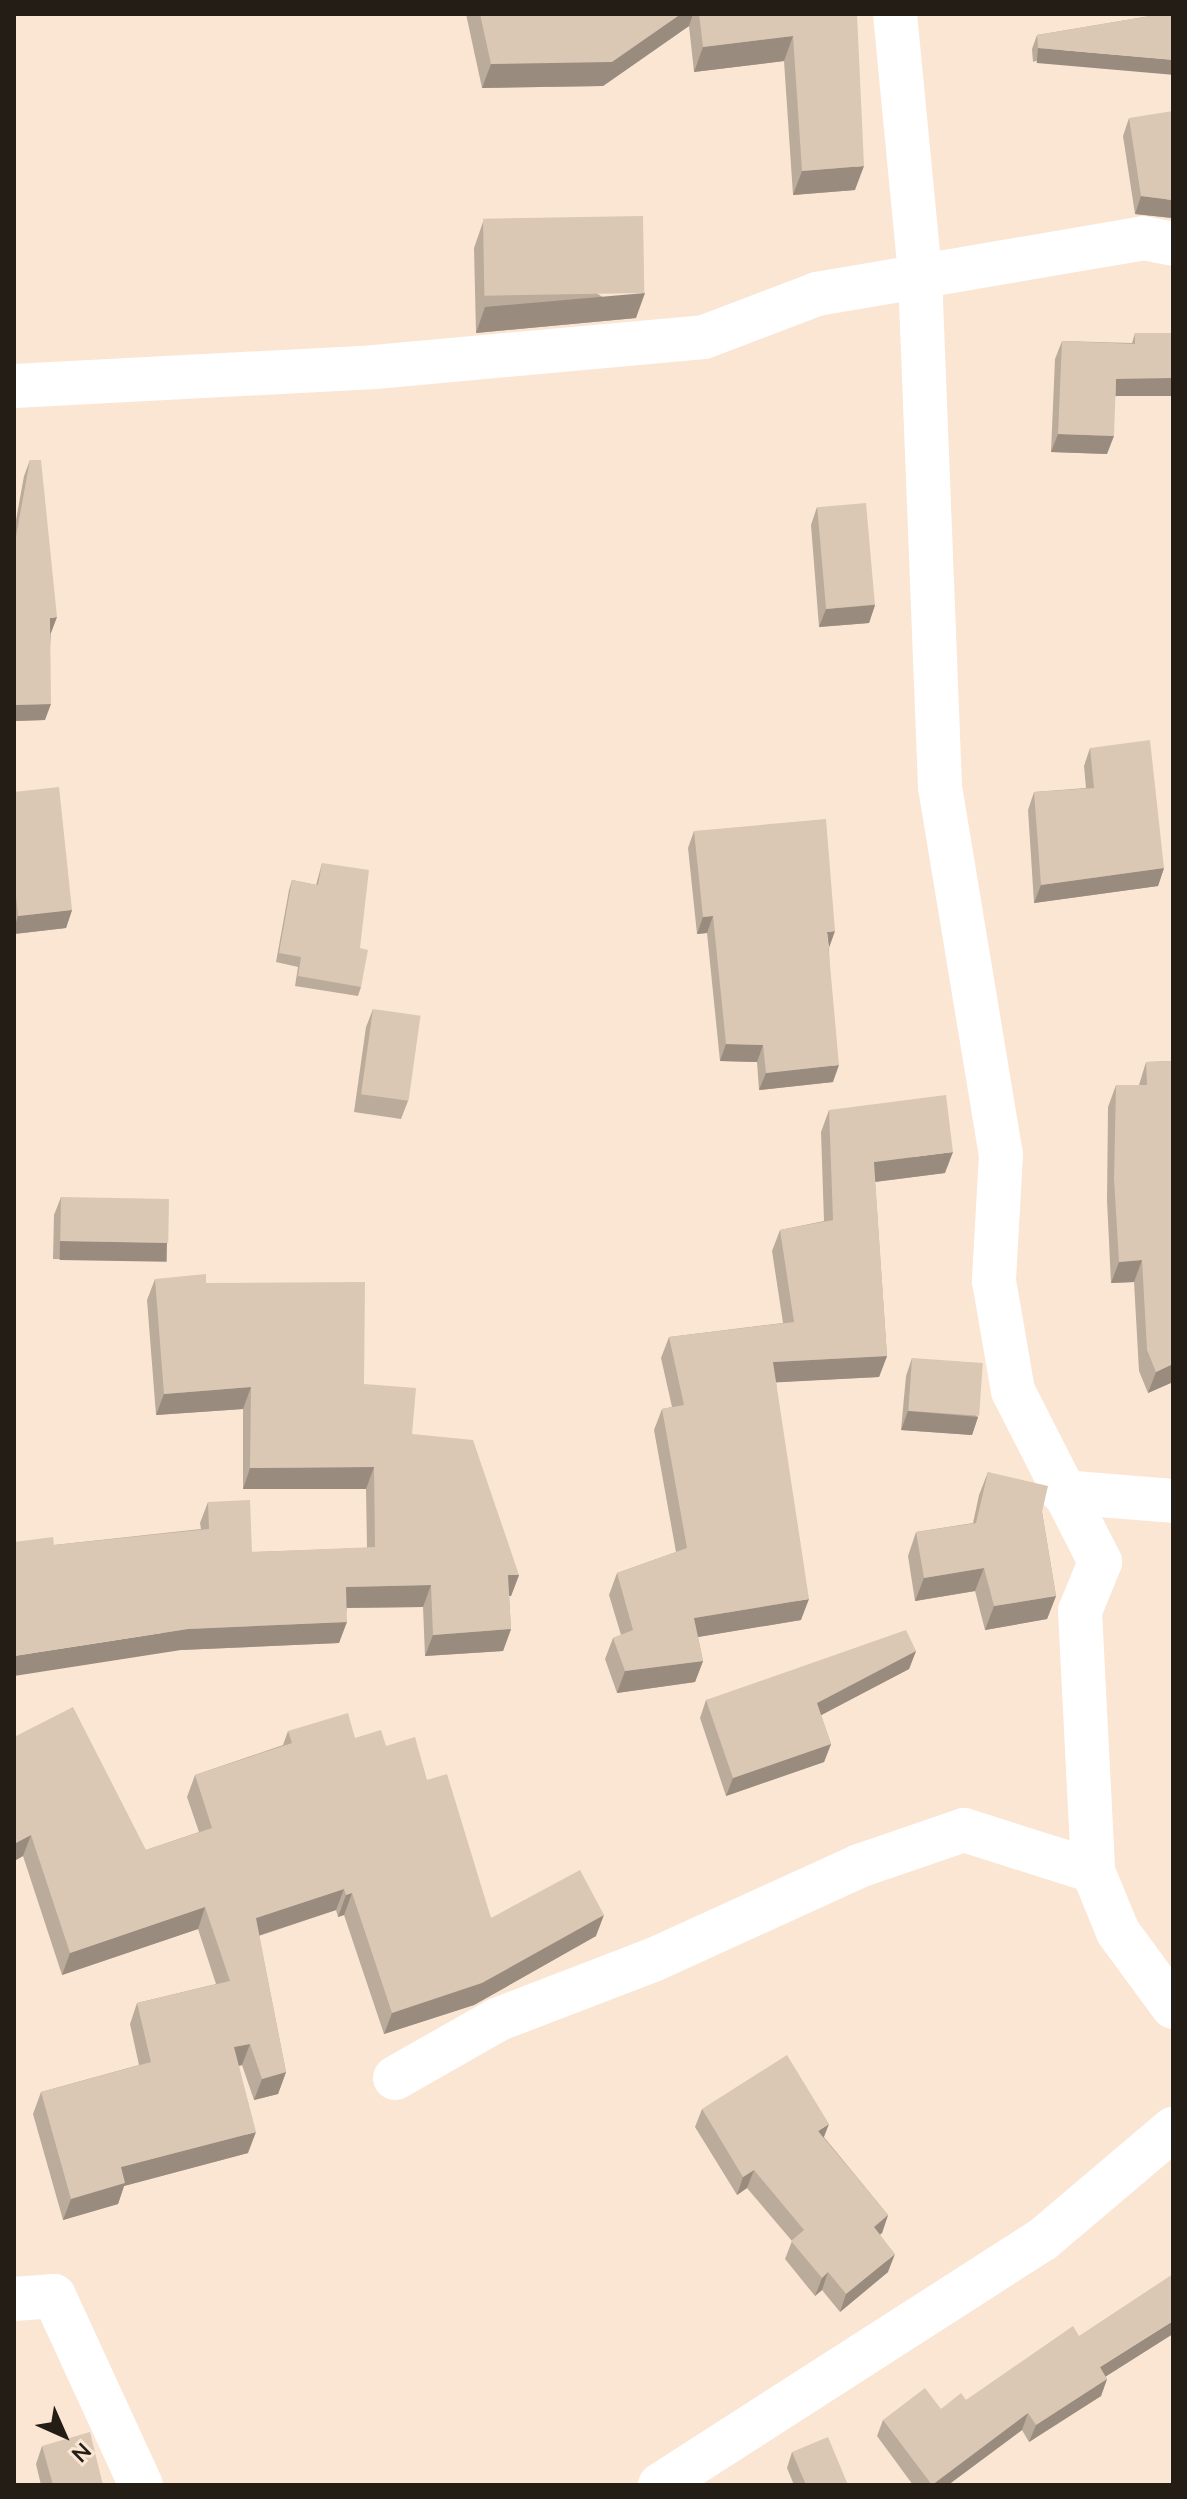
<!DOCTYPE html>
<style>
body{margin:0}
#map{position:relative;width:1187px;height:2499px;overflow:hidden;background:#fbe6d4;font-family:"Nunito Sans",sans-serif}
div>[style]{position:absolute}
.minor>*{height:44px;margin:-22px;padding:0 22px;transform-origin:22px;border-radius:22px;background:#fff}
.wall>*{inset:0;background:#bbab9b}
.shaded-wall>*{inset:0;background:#998b7e;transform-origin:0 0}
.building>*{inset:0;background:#dac7b4;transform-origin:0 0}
span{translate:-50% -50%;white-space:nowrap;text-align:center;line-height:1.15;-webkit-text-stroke:6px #fbe6d4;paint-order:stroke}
.frame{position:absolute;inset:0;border:16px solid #241d16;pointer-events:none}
.north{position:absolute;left:24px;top:2395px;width:80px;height:80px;-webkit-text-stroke:6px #fbe6d4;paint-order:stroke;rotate:135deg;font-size:22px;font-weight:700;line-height:32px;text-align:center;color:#241d16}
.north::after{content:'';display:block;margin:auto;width:28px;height:36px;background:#241d16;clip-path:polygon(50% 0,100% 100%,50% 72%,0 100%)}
</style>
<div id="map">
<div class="minor">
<div style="left:895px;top:14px;width:262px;rotate:84.5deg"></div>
<div style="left:920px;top:275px;width:512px;rotate:87.76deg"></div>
<div style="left:940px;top:787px;width:372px;rotate:80.6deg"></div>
<div style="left:1001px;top:1154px;width:127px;rotate:93.2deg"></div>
<div style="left:994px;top:1281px;width:112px;rotate:80.2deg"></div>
<div style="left:1013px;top:1391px;width:192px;rotate:63deg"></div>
<div style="left:1100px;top:1562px;width:53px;rotate:112.2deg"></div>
<div style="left:1080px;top:1611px;width:260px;rotate:87.1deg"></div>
<div style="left:14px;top:386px;width:361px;rotate:-3deg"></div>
<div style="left:375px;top:367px;width:330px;rotate:-5.2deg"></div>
<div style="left:704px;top:337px;width:121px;rotate:-20.8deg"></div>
<div style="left:817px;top:294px;width:331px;rotate:-9.7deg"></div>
<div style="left:1143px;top:238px;width:31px;rotate:11deg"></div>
<div style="left:1062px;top:1492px;width:111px;rotate:4.6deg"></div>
<div style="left:395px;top:2078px;width:120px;rotate:-29.6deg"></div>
<div style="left:499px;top:2019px;width:165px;rotate:-21deg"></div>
<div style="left:653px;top:1960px;width:226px;rotate:-24.5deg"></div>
<div style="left:859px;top:1866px;width:111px;rotate:-18.9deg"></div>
<div style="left:964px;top:1830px;width:135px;rotate:17.6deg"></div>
<div style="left:1093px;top:1871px;width:66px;rotate:67.7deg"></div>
<div style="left:1118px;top:1932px;width:93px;rotate:53.7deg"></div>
<div style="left:14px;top:2299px;width:40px;rotate:-4.3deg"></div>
<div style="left:54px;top:2296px;width:208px;rotate:65.3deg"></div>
<div style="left:660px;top:2485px;width:454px;rotate:-32.7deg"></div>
<div style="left:1042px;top:2240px;width:172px;rotate:-40.3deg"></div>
</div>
<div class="wall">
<div style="clip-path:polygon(466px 14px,857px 14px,855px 190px,793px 195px,784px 61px,694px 72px,689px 26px,603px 86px,482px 88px)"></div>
<div style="clip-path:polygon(1162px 14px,1033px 62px,1032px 49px,1037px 35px)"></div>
<div style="clip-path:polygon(1129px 118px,1171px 218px,1135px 214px,1123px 136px)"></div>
<div style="clip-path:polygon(483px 222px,636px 318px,476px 333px,474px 248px)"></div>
<div style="clip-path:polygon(1135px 333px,1173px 333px,1115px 397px,1107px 454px,1051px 452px,1055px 359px,1062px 341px,1132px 343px)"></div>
<div style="clip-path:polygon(30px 460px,51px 633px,45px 720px,14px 721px,14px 531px,24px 476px)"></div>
<div style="clip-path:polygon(817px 507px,875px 605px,869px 623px,819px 627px,811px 525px)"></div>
<div style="clip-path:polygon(1090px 748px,1164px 868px,1158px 886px,1034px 903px,1028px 810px,1034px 792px,1086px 788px,1084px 766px)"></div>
<div style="clip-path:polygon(14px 792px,72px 910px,66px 928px,14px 934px)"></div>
<div style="clip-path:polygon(694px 831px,829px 948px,833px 1082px,759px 1090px,757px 1062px,720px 1061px,707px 933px,697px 934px,688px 848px)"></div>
<div style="clip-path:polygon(322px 863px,360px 948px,361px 987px,358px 996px,295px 986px,298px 967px,276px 962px,289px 890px,292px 880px,316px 885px)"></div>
<div style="clip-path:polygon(373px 1009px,408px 1101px,401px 1119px,354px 1112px,366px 1027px)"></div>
<div style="clip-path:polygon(1173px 1061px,1173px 1382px,1148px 1393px,1139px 1371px,1134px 1282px,1111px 1283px,1107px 1200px,1108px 1107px,1116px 1085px,1139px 1085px,1146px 1062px)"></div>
<div style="clip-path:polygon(829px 1110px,945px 1173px,875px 1182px,887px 1356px,879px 1377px,776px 1382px,801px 1620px,698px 1637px,703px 1661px,695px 1682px,617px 1693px,605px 1659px,613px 1638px,621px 1635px,609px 1595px,617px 1573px,676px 1552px,654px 1430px,662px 1409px,672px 1407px,661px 1358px,669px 1337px,783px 1323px,772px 1251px,780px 1230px,824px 1221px,821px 1132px)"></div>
<div style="clip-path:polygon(61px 1197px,167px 1242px,161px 1260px,53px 1259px,54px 1215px)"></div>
<div style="clip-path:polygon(155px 1279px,206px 1283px,364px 1384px,412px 1434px,519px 1575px,511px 1596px,509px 1596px,511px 1629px,503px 1651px,425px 1656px,423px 1607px,347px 1608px,339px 1643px,181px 1650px,54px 1545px,201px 1529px,200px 1523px,208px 1502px,252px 1552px,367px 1548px,366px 1489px,243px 1489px,243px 1409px,156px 1415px,147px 1300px)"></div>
<div style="clip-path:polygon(912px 1358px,978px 1417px,972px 1435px,901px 1430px,906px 1376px)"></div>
<div style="clip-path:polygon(988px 1472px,1042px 1512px,1056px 1596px,1047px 1619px,985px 1630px,975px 1591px,915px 1601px,908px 1556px,916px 1532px,973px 1523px,979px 1495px)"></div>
<div style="clip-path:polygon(916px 1651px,909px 1669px,821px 1715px,831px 1744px,824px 1762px,726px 1796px,700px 1718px,706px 1700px)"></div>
<div style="clip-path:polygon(288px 1731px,355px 1738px,386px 1746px,427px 1780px,491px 1918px,596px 1936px,474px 2005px,384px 2034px,344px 1915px,338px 1917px,336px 1910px,259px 1936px,286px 2072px,278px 2094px,254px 2100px,242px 2065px,239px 2066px,248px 2153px,124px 2186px,118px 2204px,63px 2220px,33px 2114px,41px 2092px,139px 2065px,130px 2024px,137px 2003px,216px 1984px,198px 1929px,62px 1975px,23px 1856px,14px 1861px,14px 1737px,146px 1850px,199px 1832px,187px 1797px,195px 1775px,283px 1745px)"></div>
<div style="clip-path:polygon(702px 2109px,824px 2137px,888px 2215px,882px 2233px,880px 2234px,888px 2272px,840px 2312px,822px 2290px,815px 2296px,785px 2259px,792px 2241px,747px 2188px,737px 2195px,695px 2127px)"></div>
<div style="clip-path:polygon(1106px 2377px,1107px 2379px,1101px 2396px,1029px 2442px,1022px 2430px,948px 2485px,913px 2485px,877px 2436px,883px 2420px,941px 2409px,966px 2400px)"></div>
<div style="clip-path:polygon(42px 2446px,103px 2485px,41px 2485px,36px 2464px)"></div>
<div style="clip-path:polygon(792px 2452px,848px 2485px,794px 2485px,787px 2468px)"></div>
</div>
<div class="shaded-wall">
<div style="clip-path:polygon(681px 14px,693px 14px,689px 26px,603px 86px,482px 88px,491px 64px)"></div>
<div style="clip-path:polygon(793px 36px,784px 61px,694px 72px,703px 47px)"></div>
<div style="left:1038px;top:48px;width:136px;height:15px;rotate:5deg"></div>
<div style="clip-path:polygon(864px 166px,855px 190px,793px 195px,802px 171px)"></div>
<div style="clip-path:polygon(1141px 196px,1173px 200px,1173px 218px,1135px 214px)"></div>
<div style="clip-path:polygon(645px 293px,636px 318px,476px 333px,485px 307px)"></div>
<div style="left:1173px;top:378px;width:18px;height:57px;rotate:90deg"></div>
<div style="clip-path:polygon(1058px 434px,1114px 436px,1107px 454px,1051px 452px)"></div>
<div style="clip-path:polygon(875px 605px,869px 623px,819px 627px,826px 609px)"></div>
<div style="clip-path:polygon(57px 617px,51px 633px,44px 634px,50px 618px)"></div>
<div style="clip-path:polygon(51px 704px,45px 720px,14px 721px,14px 705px)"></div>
<div style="clip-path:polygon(1164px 868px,1158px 886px,1034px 903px,1041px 885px)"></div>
<div style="clip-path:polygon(72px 910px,66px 928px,14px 934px,14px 928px,18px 916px)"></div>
<div style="clip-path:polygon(713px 916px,707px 933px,697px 934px,703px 917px)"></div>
<div style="clip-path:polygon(835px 931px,829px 948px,827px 932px)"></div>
<div style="clip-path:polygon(726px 1044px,763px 1045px,757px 1062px,720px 1061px)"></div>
<div style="clip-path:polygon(839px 1065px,833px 1082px,759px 1090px,766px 1073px)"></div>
<div style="clip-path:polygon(953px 1152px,945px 1173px,866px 1183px,874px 1162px)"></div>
<div style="left:60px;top:1241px;width:107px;height:19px;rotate:1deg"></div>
<div style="clip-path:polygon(1142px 1260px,1134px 1282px,1111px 1283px,1119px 1262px)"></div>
<div style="clip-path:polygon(887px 1356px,879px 1377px,765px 1383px,773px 1362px)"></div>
<div style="clip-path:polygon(1173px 1364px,1173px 1382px,1148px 1393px,1156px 1372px)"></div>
<div style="clip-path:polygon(251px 1387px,243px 1409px,156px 1415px,164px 1394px)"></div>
<div style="clip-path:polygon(908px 1411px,978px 1417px,972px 1435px,901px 1430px)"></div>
<div style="clip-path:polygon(374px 1467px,366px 1489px,243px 1489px,250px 1468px)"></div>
<div style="clip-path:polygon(984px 1568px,975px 1591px,915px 1601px,924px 1578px)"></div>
<div style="clip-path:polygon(508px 1575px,519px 1575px,511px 1596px,500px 1597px)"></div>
<div style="clip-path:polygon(431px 1585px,423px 1607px,338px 1608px,346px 1587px)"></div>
<div style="clip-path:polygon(1056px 1596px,1047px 1619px,985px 1630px,994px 1606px)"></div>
<div style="clip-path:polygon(809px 1599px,801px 1620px,686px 1639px,694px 1618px)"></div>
<div style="clip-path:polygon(347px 1622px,339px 1643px,181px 1650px,14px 1676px,14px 1656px,188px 1629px)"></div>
<div style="clip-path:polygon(511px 1629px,503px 1651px,425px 1656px,433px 1635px)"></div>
<div style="clip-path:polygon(916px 1651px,909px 1669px,810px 1721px,817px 1703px)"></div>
<div style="clip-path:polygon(703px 1661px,695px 1682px,617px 1693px,625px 1671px)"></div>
<div style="clip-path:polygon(831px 1744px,824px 1762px,726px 1796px,733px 1778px)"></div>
<div style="clip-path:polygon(31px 1835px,23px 1856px,14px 1861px,14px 1844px)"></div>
<div style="clip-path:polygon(344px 1889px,336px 1910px,248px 1939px,256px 1918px)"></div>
<div style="clip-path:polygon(352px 1893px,344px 1915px,338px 1917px,346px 1895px)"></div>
<div style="clip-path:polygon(205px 1907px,198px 1929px,62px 1975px,70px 1953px)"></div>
<div style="clip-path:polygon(604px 1915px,596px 1936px,474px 2005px,384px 2034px,392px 2013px)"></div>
<div style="clip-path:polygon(250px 2044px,242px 2065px,226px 2069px,234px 2047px)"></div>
<div style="clip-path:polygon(286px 2072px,278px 2094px,254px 2100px,262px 2079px)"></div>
<div style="clip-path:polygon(829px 2124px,822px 2142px,818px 2131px)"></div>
<div style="clip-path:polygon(256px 2132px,248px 2153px,124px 2186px,118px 2204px,63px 2220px,71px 2199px,121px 2167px)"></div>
<div style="clip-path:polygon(754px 2170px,747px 2188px,737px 2195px,743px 2177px)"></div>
<div style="clip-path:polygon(888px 2215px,882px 2233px,867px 2245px,874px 2227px)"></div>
<div style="clip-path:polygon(895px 2254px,888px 2272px,840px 2312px,846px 2294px)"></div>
<div style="clip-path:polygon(828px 2272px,822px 2290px,815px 2296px,822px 2278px)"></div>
<div style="clip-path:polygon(1173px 2321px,1173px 2334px,1094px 2384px,1100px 2367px)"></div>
<div style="clip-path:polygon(1107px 2379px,1101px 2396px,1029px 2442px,1036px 2425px)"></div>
<div style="clip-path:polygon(1028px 2413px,1022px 2430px,948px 2485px,932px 2485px)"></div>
</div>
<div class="building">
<div style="clip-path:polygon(480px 14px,681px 14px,612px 62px,491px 64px)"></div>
<div style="clip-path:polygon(699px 14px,857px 14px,864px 166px,802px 171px,793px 36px,703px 47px)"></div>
<div style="clip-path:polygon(1162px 14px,1173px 14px,1173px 60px,1038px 48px,1037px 35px)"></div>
<div style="clip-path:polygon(1173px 111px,1173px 200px,1141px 196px,1129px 118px)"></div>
<div style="left:643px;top:216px;width:77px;height:160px;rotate:89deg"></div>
<div style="clip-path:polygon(1135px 333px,1173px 333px,1173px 378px,1116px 379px,1114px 436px,1058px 434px,1062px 341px,1135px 344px)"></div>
<div style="clip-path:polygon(30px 460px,41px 460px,57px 617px,50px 618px,51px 704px,14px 705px,14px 547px)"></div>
<div style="left:866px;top:503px;width:102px;height:49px;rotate:85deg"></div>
<div style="clip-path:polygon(1150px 740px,1164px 868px,1041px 885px,1034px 792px,1094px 788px,1090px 748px)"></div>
<div style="clip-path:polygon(59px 787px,72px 910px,18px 916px,14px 876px,14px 792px)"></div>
<div style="clip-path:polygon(826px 819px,835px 931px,827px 932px,839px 1065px,766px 1073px,763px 1045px,726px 1044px,713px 916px,703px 917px,694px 831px)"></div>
<div style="clip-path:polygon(322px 863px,369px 870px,360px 948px,368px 950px,361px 987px,298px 976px,301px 957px,279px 953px,292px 880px,318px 885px)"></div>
<div style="left:373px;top:1009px;width:48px;height:86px;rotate:8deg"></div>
<div style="clip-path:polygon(1173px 1061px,1173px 1364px,1156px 1372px,1147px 1350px,1142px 1260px,1119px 1262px,1114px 1179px,1116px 1085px,1147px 1085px,1146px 1062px)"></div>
<div style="clip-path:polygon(946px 1095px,953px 1152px,874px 1162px,887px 1356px,773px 1362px,809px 1599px,694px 1618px,703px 1661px,625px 1671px,613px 1638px,633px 1630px,617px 1573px,687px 1548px,662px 1409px,684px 1405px,669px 1337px,794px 1322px,780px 1230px,833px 1220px,829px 1110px)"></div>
<div style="left:61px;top:1197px;width:108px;height:44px;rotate:1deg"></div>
<div style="clip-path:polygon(206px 1274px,206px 1283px,365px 1282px,364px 1384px,416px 1388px,412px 1434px,473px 1440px,519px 1575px,508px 1575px,511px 1629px,433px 1635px,431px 1585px,346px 1587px,347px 1622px,188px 1629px,14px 1656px,14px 1542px,53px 1537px,54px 1545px,209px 1529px,208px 1502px,250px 1500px,252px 1552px,375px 1547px,374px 1467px,250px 1468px,251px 1387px,164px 1394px,155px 1279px)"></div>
<div style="left:912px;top:1358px;width:71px;height:53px;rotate:4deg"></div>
<div style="clip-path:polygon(988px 1472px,1048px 1486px,1042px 1512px,1056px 1596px,994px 1606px,984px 1568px,924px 1578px,916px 1532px,976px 1523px)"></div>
<div style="clip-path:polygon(906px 1630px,916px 1651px,817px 1703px,831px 1744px,733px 1778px,706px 1700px)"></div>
<div style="clip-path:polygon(73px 1707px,146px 1850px,212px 1828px,195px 1775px,292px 1743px,288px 1731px,348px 1713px,355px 1738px,381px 1730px,386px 1746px,415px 1737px,427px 1780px,447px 1774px,491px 1918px,580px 1870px,604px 1915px,482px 1983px,392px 2013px,352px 1893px,346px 1895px,344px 1889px,256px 1918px,286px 2072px,262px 2079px,250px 2044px,234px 2047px,256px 2132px,121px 2167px,125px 2183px,71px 2199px,41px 2092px,151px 2062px,137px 2003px,230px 1981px,205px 1907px,70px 1953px,31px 1835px,14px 1844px,14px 1737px)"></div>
<div style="clip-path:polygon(787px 2055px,829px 2124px,818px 2131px,888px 2215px,874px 2227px,895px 2254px,846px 2294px,828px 2272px,822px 2278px,791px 2241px,804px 2230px,754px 2170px,743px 2177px,702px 2109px)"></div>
<div style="clip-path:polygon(1173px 2274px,1173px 2321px,1100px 2367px,1107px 2379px,1036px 2425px,1028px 2413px,932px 2485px,883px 2420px,925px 2388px,941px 2409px,961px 2393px,966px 2400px,1073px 2326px,1079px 2336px)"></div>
<div style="clip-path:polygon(90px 2432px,103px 2485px,53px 2485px,42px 2446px)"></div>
<div style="clip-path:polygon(828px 2437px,848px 2485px,806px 2485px,792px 2452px)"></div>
</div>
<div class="frame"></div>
<div class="north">N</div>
</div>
